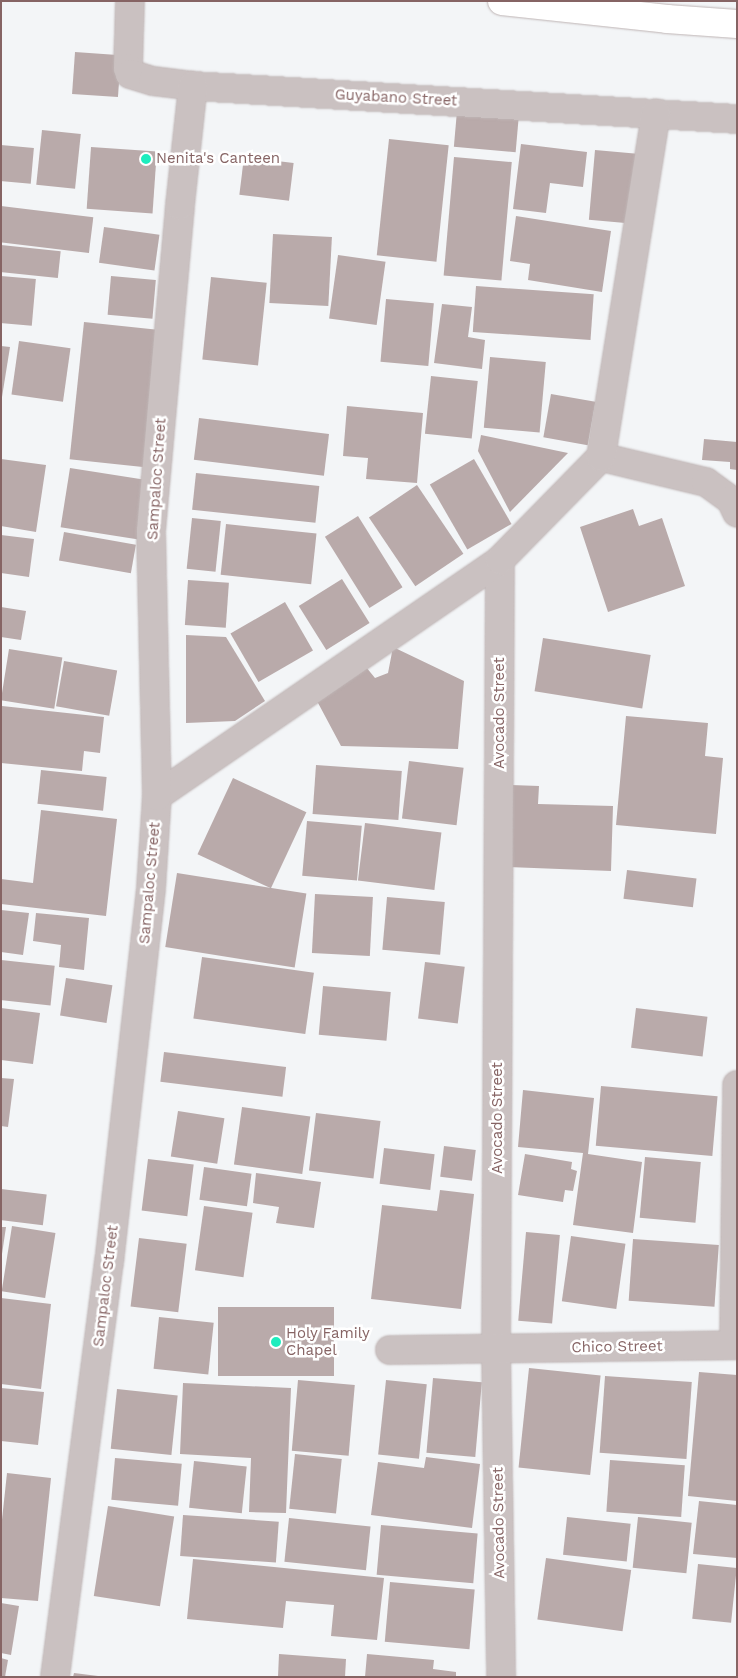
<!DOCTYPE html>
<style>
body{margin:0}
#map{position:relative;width:738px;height:1678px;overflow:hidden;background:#f3f5f7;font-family:"Work Sans",sans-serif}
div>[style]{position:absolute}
.building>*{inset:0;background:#b9aaaa;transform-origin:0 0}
.roads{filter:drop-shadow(0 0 1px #beb4b4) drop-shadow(0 0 1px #beb4b4)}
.street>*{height:28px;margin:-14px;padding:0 14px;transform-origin:14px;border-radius:14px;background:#cac1c1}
.secondary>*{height:28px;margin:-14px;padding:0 14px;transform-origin:14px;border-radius:14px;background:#fff}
.dots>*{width:14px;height:14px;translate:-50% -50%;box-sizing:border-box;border:2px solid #fff;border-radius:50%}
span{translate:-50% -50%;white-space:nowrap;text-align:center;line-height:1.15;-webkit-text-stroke:5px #fff;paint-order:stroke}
.street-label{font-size:15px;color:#866464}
.poi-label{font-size:15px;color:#866464}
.left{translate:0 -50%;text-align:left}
.frame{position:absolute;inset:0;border:2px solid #866464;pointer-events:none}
</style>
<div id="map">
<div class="building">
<div style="left:75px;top:52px;width:46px;height:42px;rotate:4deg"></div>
<div style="left:457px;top:111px;width:62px;height:36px;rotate:5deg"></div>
<div style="left:42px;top:130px;width:39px;height:55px;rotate:6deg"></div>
<div style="left:389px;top:139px;width:60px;height:117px;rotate:6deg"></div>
<div style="clip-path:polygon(521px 144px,587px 152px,583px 187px,550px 183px,546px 213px,513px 209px)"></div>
<div style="left:1px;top:145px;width:33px;height:36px;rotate:5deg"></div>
<div style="left:91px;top:147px;width:66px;height:62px;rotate:4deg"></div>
<div style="left:595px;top:150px;width:45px;height:70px;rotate:5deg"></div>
<div style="left:244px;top:157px;width:50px;height:38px;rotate:7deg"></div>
<div style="left:454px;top:157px;width:58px;height:119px;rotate:5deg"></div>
<div style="left:1px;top:206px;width:93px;height:36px;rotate:7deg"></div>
<div style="clip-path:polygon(516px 216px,611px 231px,602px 292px,528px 280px,530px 264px,510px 261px)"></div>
<div style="left:104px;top:227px;width:56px;height:36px;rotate:8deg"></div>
<div style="left:273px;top:234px;width:59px;height:69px;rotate:3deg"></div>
<div style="left:1px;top:245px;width:60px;height:27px;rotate:6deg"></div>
<div style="left:338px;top:255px;width:48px;height:64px;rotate:8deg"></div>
<div style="left:1px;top:276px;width:35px;height:47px;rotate:5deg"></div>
<div style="left:111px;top:276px;width:45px;height:39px;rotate:5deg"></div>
<div style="left:211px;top:277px;width:56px;height:83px;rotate:6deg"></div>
<div style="left:476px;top:286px;width:118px;height:46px;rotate:4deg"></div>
<div style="left:386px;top:299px;width:48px;height:63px;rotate:5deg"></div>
<div style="clip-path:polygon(442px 304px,472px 307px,468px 337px,485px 340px,482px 369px,434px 363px)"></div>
<div style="left:84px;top:322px;width:76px;height:138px;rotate:6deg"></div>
<div style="left:19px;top:341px;width:52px;height:54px;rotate:8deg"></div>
<div style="clip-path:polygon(1px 346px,10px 347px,2px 397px,1px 397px)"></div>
<div style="left:490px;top:357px;width:56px;height:71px;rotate:5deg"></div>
<div style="left:431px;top:376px;width:47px;height:58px;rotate:6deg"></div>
<div style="left:551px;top:394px;width:45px;height:44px;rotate:10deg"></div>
<div style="clip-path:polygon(347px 406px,423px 413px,417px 483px,366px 479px,368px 458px,343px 456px)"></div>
<div style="left:199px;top:418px;width:131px;height:42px;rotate:7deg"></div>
<div style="clip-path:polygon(481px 435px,568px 453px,510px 512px,478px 451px)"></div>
<div style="clip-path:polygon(704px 439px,737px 442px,737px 470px,730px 469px,730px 462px,702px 460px)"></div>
<div style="clip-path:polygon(1px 459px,46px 465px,36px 532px,1px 526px)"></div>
<div style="left:474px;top:459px;width:75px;height:51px;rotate:60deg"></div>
<div style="left:70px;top:468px;width:79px;height:60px;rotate:9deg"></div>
<div style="left:196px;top:473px;width:124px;height:37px;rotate:6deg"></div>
<div style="left:417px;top:485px;width:83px;height:58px;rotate:56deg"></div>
<div style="clip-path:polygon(633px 509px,639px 526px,662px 518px,685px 586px,608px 612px,580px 527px)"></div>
<div style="left:358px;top:516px;width:84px;height:39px;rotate:58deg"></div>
<div style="left:192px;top:518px;width:29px;height:51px;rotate:6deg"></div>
<div style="left:226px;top:524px;width:91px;height:51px;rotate:6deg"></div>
<div style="left:64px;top:532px;width:73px;height:29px;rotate:10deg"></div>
<div style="clip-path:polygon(1px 535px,34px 539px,29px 577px,1px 573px)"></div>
<div style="left:342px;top:579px;width:52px;height:51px;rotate:58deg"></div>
<div style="left:188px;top:580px;width:41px;height:45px;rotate:4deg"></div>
<div style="left:285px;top:602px;width:56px;height:63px;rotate:60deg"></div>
<div style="clip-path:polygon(1px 607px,26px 611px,21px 640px,1px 637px)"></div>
<div style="clip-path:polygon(186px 635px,226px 637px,265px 701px,235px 721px,186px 723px)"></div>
<div style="left:543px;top:638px;width:109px;height:54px;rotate:9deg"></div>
<div style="clip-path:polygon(393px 647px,464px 681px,458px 749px,341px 746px,317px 701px,366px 667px,375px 678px,388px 673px)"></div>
<div style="left:9px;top:649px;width:54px;height:52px;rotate:9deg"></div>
<div style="left:64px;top:661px;width:54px;height:46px;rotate:10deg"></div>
<div style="clip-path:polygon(2px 706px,104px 717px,100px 753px,84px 751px,82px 771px,1px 763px)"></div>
<div style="clip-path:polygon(626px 716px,708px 723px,705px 756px,723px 758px,716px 834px,616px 825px)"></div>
<div style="left:409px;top:761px;width:55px;height:58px;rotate:7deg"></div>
<div style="left:316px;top:765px;width:86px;height:49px;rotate:4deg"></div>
<div style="left:41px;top:770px;width:66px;height:34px;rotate:6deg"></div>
<div style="left:233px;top:778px;width:81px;height:84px;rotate:25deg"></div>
<div style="clip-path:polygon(511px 785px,539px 786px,538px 804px,613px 806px,611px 871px,507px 867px)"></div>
<div style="clip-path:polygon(41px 810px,117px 819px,106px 916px,1px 904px,1px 879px,33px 883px)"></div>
<div style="left:307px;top:821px;width:55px;height:55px;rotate:5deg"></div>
<div style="left:365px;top:823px;width:77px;height:58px;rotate:7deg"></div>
<div style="left:627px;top:870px;width:70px;height:29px;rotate:7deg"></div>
<div style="left:177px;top:873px;width:131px;height:75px;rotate:9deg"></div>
<div style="left:315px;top:894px;width:58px;height:59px;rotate:3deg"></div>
<div style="left:387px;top:897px;width:58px;height:53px;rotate:5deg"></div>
<div style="clip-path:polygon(1px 910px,29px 913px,23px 955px,1px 952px)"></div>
<div style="clip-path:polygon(36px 913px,89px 918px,84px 970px,59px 967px,61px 945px,33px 941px)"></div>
<div style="left:202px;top:957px;width:113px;height:62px;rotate:8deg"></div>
<div style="left:1px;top:960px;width:54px;height:40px;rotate:6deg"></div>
<div style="left:425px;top:962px;width:40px;height:57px;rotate:7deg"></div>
<div style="left:66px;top:978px;width:47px;height:38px;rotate:9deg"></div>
<div style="left:323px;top:986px;width:68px;height:49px;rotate:5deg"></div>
<div style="clip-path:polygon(1px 1008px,40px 1013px,33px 1064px,1px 1060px)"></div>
<div style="left:636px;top:1008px;width:72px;height:40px;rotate:7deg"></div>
<div style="left:164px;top:1052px;width:123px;height:30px;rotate:7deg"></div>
<div style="clip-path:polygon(1px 1078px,14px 1079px,8px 1127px,1px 1126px)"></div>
<div style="left:601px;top:1086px;width:117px;height:60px;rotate:5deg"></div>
<div style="clip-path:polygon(523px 1090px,594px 1098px,588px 1154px,642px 1162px,633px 1233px,573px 1225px,583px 1153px,518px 1147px)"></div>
<div style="left:242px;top:1107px;width:69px;height:58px;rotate:8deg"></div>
<div style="left:178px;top:1111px;width:47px;height:46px;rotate:9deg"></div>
<div style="left:316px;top:1113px;width:65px;height:58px;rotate:7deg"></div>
<div style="left:444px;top:1146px;width:32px;height:31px;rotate:7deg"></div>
<div style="left:384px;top:1148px;width:51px;height:36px;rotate:7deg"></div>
<div style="clip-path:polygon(525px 1154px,572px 1162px,571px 1169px,577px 1171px,573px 1191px,565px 1190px,563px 1202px,518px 1195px)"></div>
<div style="left:645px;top:1157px;width:56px;height:61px;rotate:5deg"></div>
<div style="left:148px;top:1159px;width:46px;height:52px;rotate:7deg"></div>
<div style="left:204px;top:1167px;width:48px;height:33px;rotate:8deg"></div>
<div style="clip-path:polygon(256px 1173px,321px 1182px,314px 1228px,276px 1223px,279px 1207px,253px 1203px)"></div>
<div style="left:1px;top:1189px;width:46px;height:31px;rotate:7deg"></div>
<div style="clip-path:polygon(440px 1190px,474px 1194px,461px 1309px,371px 1299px,382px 1205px,437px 1211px)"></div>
<div style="left:204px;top:1206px;width:49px;height:65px;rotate:8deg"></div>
<div style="left:12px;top:1226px;width:44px;height:66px;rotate:9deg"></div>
<div style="clip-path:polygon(1px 1227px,6px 1227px,2px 1254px,1px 1254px)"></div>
<div style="left:526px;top:1232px;width:34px;height:89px;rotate:5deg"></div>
<div style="left:571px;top:1236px;width:55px;height:66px;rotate:8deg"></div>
<div style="left:139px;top:1238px;width:48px;height:69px;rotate:7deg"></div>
<div style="left:633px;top:1239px;width:86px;height:62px;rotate:4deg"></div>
<div style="clip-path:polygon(1px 1298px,51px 1304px,41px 1389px,1px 1384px)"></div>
<div style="left:218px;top:1307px;width:116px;height:69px"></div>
<div style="left:159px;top:1317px;width:55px;height:52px;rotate:6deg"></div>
<div style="left:529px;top:1368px;width:72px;height:100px;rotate:6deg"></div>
<div style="clip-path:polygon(699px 1372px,737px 1375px,737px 1501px,688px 1496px)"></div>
<div style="left:605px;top:1376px;width:87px;height:77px;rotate:4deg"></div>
<div style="left:433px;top:1378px;width:49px;height:75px;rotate:5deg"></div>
<div style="left:298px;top:1380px;width:57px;height:71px;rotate:5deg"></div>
<div style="left:386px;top:1380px;width:41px;height:75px;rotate:6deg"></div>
<div style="clip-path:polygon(183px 1383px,291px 1388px,286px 1513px,249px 1512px,251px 1458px,180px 1454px)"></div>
<div style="clip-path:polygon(1px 1388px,44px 1392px,38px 1445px,1px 1441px)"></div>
<div style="left:117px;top:1389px;width:61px;height:60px;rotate:6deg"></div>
<div style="left:295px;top:1454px;width:47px;height:55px;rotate:6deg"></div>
<div style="clip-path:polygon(426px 1457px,480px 1464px,472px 1528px,371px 1515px,378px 1462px,424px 1468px)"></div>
<div style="left:115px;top:1458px;width:67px;height:42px;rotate:5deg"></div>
<div style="left:610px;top:1460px;width:75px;height:52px;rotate:4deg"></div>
<div style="left:194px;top:1461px;width:53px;height:47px;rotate:6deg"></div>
<div style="clip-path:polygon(7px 1473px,51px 1478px,38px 1601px,1px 1598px,1px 1529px)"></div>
<div style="clip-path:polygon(699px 1501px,737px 1505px,737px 1558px,693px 1554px)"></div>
<div style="left:108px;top:1506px;width:67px;height:91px;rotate:9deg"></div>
<div style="left:183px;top:1515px;width:96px;height:41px;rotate:4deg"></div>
<div style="left:567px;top:1517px;width:64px;height:38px;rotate:6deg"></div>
<div style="left:638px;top:1517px;width:54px;height:51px;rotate:6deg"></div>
<div style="left:289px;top:1518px;width:82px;height:44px;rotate:6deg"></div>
<div style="left:381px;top:1525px;width:97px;height:50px;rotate:5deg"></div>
<div style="left:546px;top:1558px;width:86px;height:62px;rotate:8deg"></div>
<div style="clip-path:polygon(193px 1559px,384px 1578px,377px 1640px,331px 1636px,334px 1605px,286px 1601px,283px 1628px,187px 1619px)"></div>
<div style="left:698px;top:1564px;width:39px;height:55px;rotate:6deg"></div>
<div style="left:390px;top:1582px;width:85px;height:60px;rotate:5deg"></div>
<div style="clip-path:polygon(1px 1603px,19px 1606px,11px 1655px,1px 1653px)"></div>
<div style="clip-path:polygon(279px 1654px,346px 1659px,345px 1677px,278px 1677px)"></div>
<div style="clip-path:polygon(367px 1654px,434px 1660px,433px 1669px,456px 1672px,456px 1677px,365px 1677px)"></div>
<div style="clip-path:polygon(1px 1658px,8px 1660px,5px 1677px,1px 1677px)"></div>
<div style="clip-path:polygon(74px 1673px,98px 1676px,97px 1677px,73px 1677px)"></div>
</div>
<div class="roads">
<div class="street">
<div style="left:130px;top:1px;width:67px;rotate:91.7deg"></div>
<div style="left:128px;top:68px;width:6px;rotate:72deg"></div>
<div style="left:130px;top:74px;width:24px;rotate:17deg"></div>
<div style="left:153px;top:81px;width:40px;rotate:7.1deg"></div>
<div style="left:193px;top:86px;width:545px;rotate:3.47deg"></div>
<div style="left:601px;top:457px;width:108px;rotate:13.4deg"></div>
<div style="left:706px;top:482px;width:31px;rotate:36deg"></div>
<div style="left:731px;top:500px;width:14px;rotate:65deg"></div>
<div style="left:500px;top:560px;width:789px;rotate:90.29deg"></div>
<div style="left:496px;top:1349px;width:328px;rotate:89.1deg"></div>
<div style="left:157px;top:796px;width:416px;rotate:-34.5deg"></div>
<div style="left:500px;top:560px;width:144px;rotate:-45.6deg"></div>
<div style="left:601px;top:457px;width:348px;rotate:-80.9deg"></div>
<div style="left:734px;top:1345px;width:260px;rotate:-89.3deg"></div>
<div style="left:390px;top:1350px;width:347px;rotate:-0.8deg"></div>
<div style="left:55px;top:1677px;width:418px;rotate:-82.6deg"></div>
<div style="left:109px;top:1263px;width:377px;rotate:-83.6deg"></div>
<div style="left:151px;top:888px;width:92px;rotate:-86.3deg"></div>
<div style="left:157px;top:796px;width:265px;rotate:-91.3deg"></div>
<div style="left:151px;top:531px;width:327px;rotate:-84.9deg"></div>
<div style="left:180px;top:205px;width:120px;rotate:-83.8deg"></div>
</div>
<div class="secondary">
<div style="left:502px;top:1px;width:166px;rotate:6.2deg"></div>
<div style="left:667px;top:19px;width:70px;rotate:4.1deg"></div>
</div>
</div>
<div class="dots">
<div style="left:146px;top:159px;background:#1dedbe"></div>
<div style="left:276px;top:1342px;background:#1dedbe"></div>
</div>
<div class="street-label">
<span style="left:396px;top:98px;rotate:3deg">Guyabano Street</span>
<span style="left:157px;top:479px;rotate:-86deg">Sampaloc Street</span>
<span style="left:500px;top:713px;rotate:-90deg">Avocado Street</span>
<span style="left:150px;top:883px;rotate:-85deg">Sampaloc Street</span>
<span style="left:498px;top:1118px;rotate:-90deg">Avocado Street</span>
<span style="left:106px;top:1286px;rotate:-83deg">Sampaloc Street</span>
<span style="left:617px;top:1347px;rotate:-1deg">Chico Street</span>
<span style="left:499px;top:1523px;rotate:-91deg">Avocado Street</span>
</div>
<div class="poi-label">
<span class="left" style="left:156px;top:159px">Nenita's Canteen</span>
<span class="left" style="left:286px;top:1342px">Holy Family<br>Chapel</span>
</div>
<div class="frame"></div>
</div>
